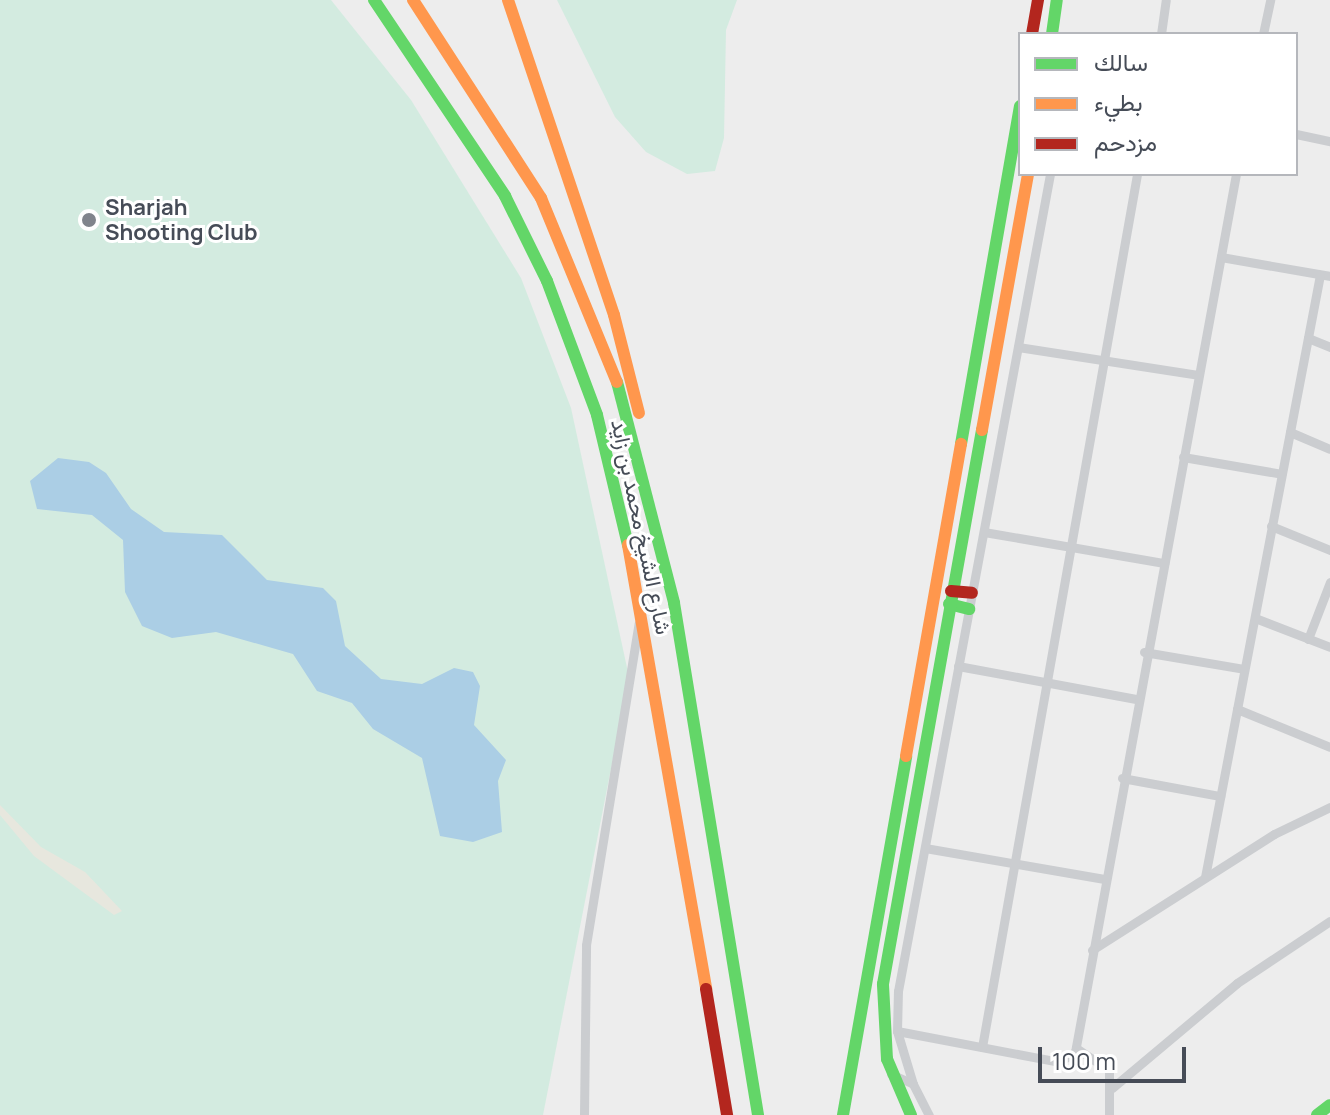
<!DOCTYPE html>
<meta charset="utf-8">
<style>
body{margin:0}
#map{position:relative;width:1330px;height:1115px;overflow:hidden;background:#ededed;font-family:Manrope,Vazirmatn,sans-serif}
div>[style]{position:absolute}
.green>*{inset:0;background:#d3ebe0}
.sand>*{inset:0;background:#e7e7de}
.water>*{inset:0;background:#abcee5}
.street>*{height:9px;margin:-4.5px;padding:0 4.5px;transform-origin:4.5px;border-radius:4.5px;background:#cbcdd0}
.fast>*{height:12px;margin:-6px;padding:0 6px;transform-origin:6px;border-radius:6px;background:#63d668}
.slow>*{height:12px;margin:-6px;padding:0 6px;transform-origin:6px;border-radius:6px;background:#ff974d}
.jam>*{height:12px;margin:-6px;padding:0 6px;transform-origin:6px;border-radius:6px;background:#b3261e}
.dots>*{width:22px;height:22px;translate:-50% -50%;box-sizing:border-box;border:4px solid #fff;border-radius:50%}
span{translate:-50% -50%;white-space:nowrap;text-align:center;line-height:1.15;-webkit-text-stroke:6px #fff;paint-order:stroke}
.poi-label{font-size:22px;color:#464c57;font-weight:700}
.left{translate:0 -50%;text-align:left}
.street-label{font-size:22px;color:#464c57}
.legend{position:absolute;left:1018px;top:32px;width:280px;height:144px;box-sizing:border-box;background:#fff;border:2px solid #b5b7bc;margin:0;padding:10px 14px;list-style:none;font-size:24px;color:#464c57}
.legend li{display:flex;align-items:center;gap:16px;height:40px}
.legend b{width:40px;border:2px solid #b5b7bc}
.scale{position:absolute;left:1038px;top:1047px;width:148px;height:36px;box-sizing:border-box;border:4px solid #464c57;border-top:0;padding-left:10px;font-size:24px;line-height:28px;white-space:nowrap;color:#464c57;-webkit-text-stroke:6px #fff;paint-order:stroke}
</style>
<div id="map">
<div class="green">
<div style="clip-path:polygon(0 0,331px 0,411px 100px,521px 278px,571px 408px,629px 677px,543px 1115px,0 1115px)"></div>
<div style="clip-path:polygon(557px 0,737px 0,726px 30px,724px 138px,715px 171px,687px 174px,646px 152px,615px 117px)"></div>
</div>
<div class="sand">
<div style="clip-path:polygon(0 805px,41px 847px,85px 872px,122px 911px,114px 915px,34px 856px,0 815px)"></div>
</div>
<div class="water">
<div style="clip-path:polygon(58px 458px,89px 462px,106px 473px,131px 509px,164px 532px,222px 535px,267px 580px,323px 588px,336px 601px,345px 646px,381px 679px,422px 684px,454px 668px,473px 672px,480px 686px,474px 725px,506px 760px,498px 781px,502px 832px,473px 842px,440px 836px,422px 758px,373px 729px,352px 703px,317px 691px,293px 654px,216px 632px,172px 638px,142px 626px,125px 592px,123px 540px,92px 515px,37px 509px,30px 481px)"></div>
</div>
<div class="street">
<div style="left:1161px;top:34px;width:34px;rotate:-82deg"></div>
<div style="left:1263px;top:34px;width:35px;rotate:-78deg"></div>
<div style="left:1296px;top:134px;width:35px;rotate:12deg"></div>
<div style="left:1221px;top:257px;width:111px;rotate:9.9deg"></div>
<div style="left:1308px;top:338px;width:24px;rotate:22deg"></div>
<div style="left:1018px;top:347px;width:182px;rotate:8.8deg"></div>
<div style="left:1290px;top:432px;width:43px;rotate:23deg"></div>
<div style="left:1183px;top:457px;width:100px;rotate:9.7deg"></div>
<div style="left:1271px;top:526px;width:64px;rotate:22.1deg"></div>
<div style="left:984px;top:532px;width:183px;rotate:9.8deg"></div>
<div style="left:1255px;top:618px;width:80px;rotate:21.1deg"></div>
<div style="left:1308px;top:639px;width:61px;rotate:-68.9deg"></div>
<div style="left:1144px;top:652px;width:101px;rotate:9.6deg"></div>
<div style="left:958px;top:666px;width:181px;rotate:10.5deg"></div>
<div style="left:1237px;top:709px;width:100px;rotate:22.2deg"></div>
<div style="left:1122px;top:778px;width:100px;rotate:10.4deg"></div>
<div style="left:925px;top:848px;width:182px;rotate:9.8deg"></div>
<div style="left:1205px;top:877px;width:613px;rotate:-79.19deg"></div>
<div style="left:1092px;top:950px;width:216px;rotate:-32.5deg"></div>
<div style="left:1274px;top:834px;width:62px;rotate:-25.7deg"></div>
<div style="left:897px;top:1031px;width:165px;rotate:10.8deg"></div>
<div style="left:1059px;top:1062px;width:19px;rotate:-32deg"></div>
<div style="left:1075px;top:1052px;width:893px;rotate:-79.61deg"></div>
<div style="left:982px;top:1047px;width:887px;rotate:-79.93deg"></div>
<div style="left:1076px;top:1048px;width:40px;rotate:34deg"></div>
<div style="left:1109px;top:1070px;width:45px;rotate:90deg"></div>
<div style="left:891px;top:1074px;width:24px;rotate:24deg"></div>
<div style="left:913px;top:1084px;width:35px;rotate:63deg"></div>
<div style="left:913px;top:1084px;width:55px;rotate:-106.8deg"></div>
<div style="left:897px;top:1031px;width:40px;rotate:-88.6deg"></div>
<div style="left:898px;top:991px;width:831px;rotate:-79.46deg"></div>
<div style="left:1112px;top:1088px;width:163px;rotate:-40deg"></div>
<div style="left:1237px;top:983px;width:112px;rotate:-33.7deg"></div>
<div style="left:584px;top:1115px;width:170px;rotate:-89.3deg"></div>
<div style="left:586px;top:945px;width:326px;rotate:-80.7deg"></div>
</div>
<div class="fast">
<div style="left:374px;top:0;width:236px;rotate:56.2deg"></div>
<div style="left:505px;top:196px;width:95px;rotate:63.7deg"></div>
<div style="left:547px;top:281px;width:143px;rotate:69.5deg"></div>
<div style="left:597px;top:415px;width:134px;rotate:76.6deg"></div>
<div style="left:1052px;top:34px;width:34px;rotate:-82deg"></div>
<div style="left:617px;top:382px;width:228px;rotate:75.5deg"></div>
<div style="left:674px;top:603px;width:519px;rotate:80.68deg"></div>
<div style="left:961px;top:444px;width:343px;rotate:-80.1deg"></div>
<div style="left:949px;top:604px;width:21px;rotate:14deg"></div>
<div style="left:843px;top:1115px;width:364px;rotate:-80deg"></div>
<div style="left:911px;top:1115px;width:61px;rotate:-113.2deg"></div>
<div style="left:887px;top:1059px;width:75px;rotate:-93.1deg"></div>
<div style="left:883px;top:984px;width:563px;rotate:-79.87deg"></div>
<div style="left:1317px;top:1115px;width:16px;rotate:-38deg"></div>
</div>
<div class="slow">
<div style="left:413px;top:0;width:236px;rotate:57.1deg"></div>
<div style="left:541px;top:198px;width:199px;rotate:67.6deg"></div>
<div style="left:508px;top:0;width:332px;rotate:71.4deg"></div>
<div style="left:614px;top:315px;width:101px;rotate:75.7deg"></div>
<div style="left:982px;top:430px;width:260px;rotate:-79.8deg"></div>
<div style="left:628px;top:545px;width:451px;rotate:80deg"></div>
<div style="left:906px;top:756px;width:317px;rotate:-80deg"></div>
</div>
<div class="jam">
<div style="left:1032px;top:34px;width:35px;rotate:-80deg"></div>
<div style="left:951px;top:591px;width:21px;rotate:5deg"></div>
<div style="left:706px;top:989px;width:128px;rotate:80.5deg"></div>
</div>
<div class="dots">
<div style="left:89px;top:220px;background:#80848c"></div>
</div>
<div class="poi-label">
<span class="left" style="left:105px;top:220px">Sharjah<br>Shooting Club</span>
</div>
<div class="street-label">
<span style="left:641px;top:527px;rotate:78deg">شارع الشيخ محمد بن زايد</span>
</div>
<ul class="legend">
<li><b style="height:10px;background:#63d668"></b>سالك</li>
<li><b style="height:10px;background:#ff974d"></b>بطيء</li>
<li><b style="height:10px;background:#b3261e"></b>مزدحم</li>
</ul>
<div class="scale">100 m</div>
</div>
